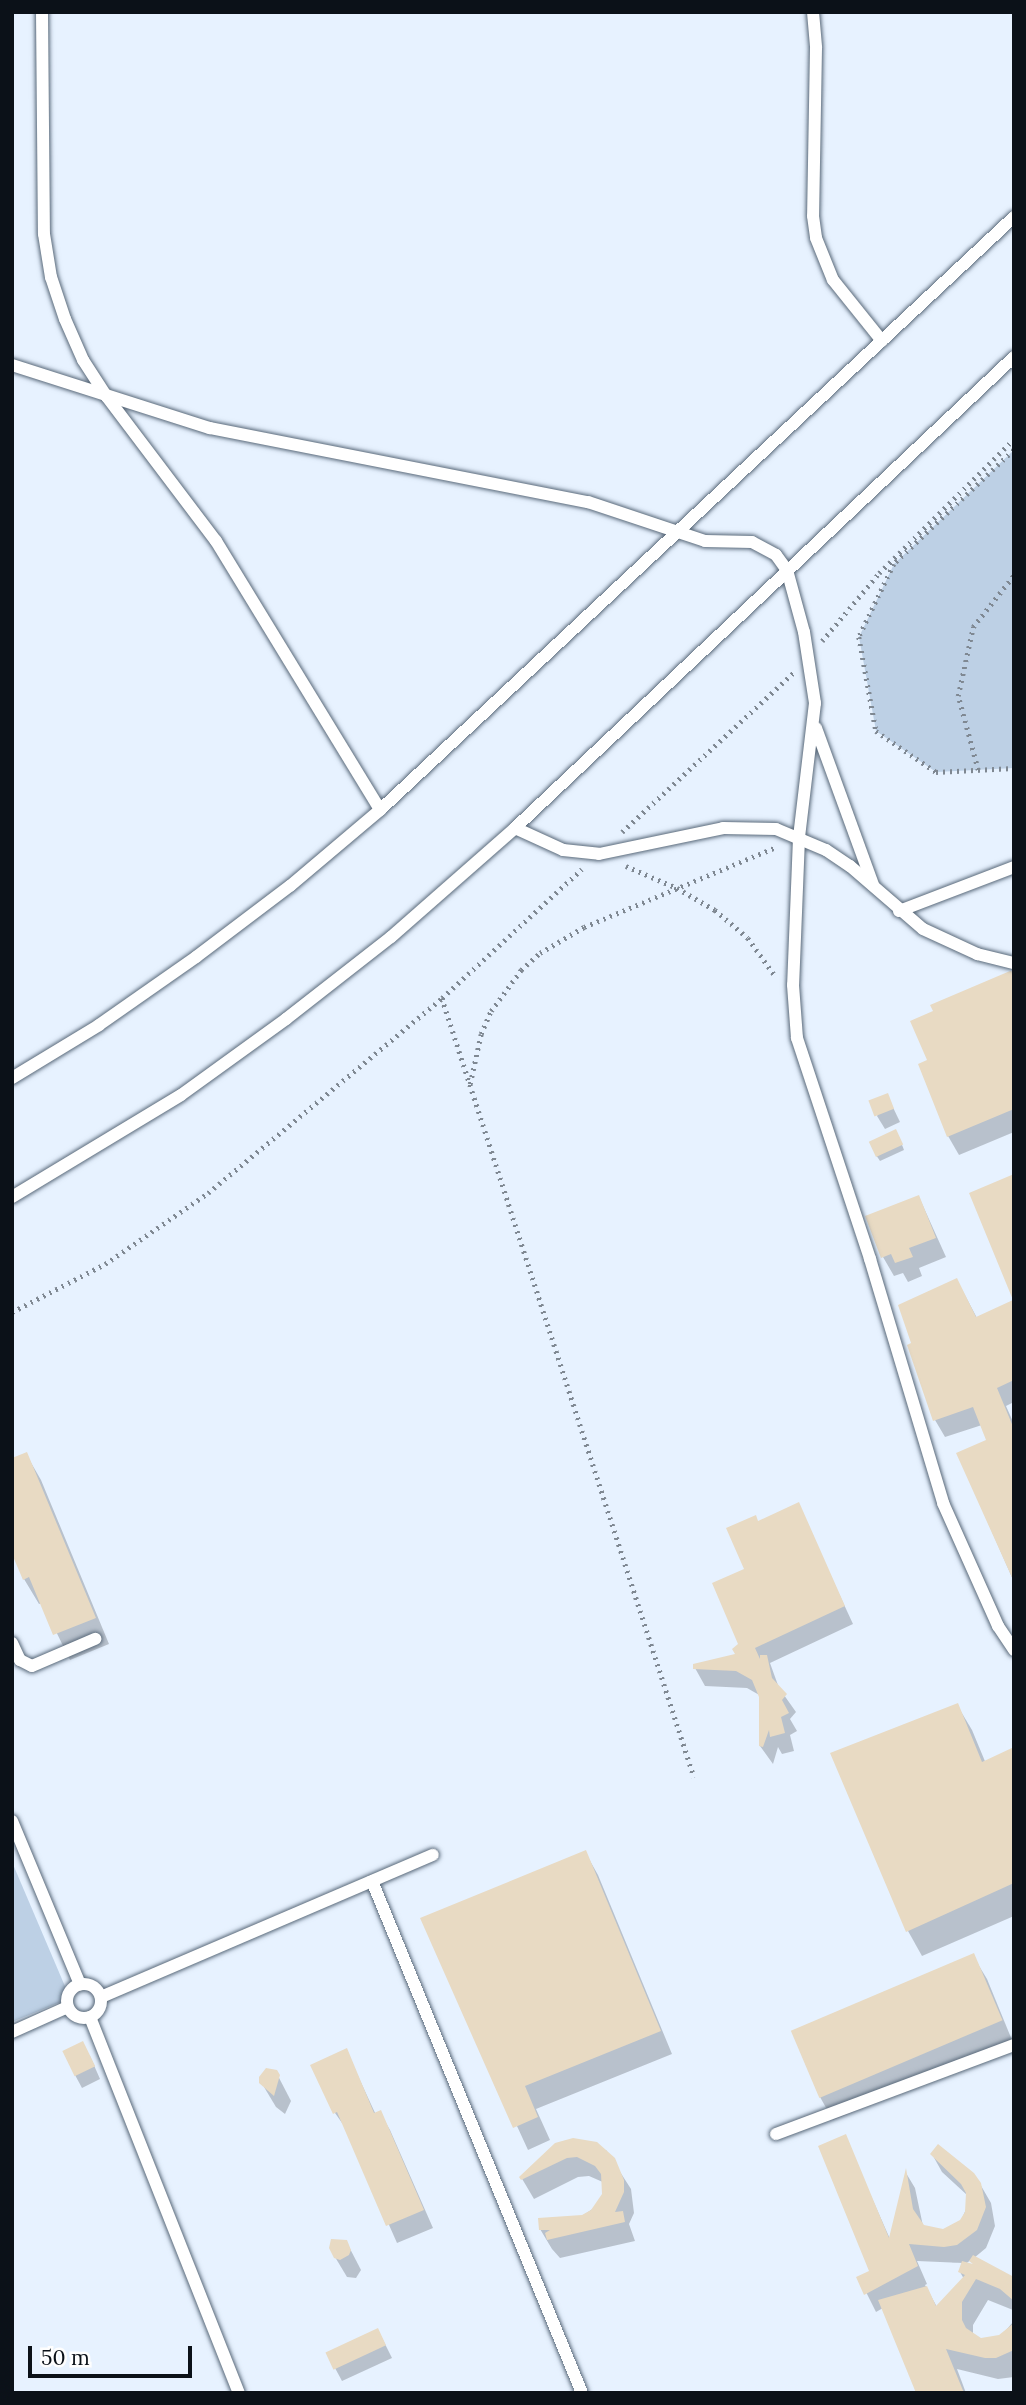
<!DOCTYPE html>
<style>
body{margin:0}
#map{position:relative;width:1026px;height:2405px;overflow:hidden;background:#e7f2ff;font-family:Lora,serif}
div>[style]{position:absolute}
.green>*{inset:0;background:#bdd0e5}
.shadow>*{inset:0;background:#0003}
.building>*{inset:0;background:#e8dac3;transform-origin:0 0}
.path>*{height:4.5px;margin-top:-2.25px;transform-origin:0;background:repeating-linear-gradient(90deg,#7f8892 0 2px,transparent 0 7px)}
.roads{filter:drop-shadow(0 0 2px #59697a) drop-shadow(0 0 2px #59697a)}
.service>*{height:12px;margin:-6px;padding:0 6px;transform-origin:6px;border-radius:6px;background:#fff}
.service>.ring{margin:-6px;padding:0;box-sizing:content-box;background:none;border:12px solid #fff;border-radius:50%}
span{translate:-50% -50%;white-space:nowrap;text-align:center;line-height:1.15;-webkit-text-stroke:5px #fefefe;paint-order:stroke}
.frame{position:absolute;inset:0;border:14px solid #0b1118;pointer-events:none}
.scale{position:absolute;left:28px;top:2346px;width:164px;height:32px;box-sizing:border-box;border:4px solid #0b1118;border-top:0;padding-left:9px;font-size:21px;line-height:24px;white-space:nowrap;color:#0b1118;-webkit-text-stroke:5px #fefefe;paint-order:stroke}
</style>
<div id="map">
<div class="green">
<div style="clip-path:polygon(1014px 450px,1014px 768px,936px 772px,876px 731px,859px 637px,894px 564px)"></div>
<div style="clip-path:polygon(12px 1862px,70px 1998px,12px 2022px)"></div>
</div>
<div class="shadow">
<div style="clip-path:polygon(1014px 973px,1014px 1132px,959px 1155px,948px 1136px,929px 1061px,935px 1012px)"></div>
<div style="clip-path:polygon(887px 1095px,900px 1122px,885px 1129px,877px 1116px)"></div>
<div style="clip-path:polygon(899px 1137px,904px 1150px,880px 1161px,876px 1155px)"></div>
<div style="clip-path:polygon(919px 1197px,946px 1257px,919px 1268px,922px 1276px,908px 1282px,903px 1273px,894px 1276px,883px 1257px)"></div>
<div style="clip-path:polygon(957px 1280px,977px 1318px,1014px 1302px,1014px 1402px,1006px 1406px,1014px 1424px,1014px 1582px,958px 1454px,988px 1441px,982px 1425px,945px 1437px,935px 1420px)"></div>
<div style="clip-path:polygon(26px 1454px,41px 1480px,109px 1644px,70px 1660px,42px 1603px,39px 1604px,24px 1579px)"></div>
<div style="clip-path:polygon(798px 1505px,853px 1624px,770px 1663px,779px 1688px,796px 1712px,790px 1719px,797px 1731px,790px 1735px,794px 1751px,782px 1754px,778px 1747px,773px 1764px,760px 1746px,761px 1696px,747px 1688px,705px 1686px,695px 1668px,738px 1655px,747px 1570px,758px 1523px)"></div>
<div style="clip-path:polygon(957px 1705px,972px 1730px,1014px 1831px,1014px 1916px,922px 1956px,908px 1931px)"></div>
<div style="clip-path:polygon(585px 1852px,598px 1875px,672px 2054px,536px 2109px,550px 2140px,528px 2150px,422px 1919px)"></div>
<div style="clip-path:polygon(973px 1956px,987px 1979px,1014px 2045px,833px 2120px,820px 2097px,793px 2031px)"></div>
<div style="clip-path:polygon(346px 2050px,376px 2115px,380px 2113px,390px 2130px,433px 2228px,397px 2243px,347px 2130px,335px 2113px,312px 2066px)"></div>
<div style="clip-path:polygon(90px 2056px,100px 2079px,82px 2088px,75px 2075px)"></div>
<div style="clip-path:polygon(276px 2072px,291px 2101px,285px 2114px,276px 2107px,264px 2087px)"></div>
<div style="clip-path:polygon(evenodd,845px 2137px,890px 2239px,906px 2173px,915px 2188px,923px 2226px,943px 2231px,961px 2221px,969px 2202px,967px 2195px,942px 2172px,932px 2154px,980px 2184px,991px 2203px,995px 2226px,986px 2248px,974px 2258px,1014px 2279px,1014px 2377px,998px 2379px,957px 2369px,966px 2393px,918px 2393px,883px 2308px,876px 2312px,859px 2278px,871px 2272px,845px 2137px,971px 2260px,975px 2267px,965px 2264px,971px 2260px,845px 2137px,917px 2261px,963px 2263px,960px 2272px,964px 2279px,937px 2307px,925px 2285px,927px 2284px,917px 2261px,845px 2137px,988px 2300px,1013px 2310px,1013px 2322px,1000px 2337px,981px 2340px,973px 2335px,973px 2325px,988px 2300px)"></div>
<div style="clip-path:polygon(556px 2145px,606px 2150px,631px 2189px,634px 2213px,629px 2224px,635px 2241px,560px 2258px,552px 2249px,540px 2229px,582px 2216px,600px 2204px,605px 2183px,589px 2176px,578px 2177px,534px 2199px,521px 2177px)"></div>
<div style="clip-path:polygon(346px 2241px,361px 2270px,356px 2278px,347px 2277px,335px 2257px)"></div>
<div style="clip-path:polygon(378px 2330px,392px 2358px,342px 2381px,335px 2368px)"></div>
</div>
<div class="building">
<div style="clip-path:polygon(1010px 971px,1014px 972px,1014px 1109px,947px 1137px,918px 1064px,927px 1060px,910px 1021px,933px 1011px,930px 1005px)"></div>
<div style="left:888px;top:1093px;width:17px;height:21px;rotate:69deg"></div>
<div style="left:896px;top:1129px;width:17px;height:30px;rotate:65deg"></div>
<div style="clip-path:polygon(1014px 1174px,1014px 1380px,997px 1388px,1014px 1429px,1014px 1582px,956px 1453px,986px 1440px,973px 1407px,933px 1421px,907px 1345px,911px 1343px,898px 1305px,957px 1278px,976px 1317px,1013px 1300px,969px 1193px)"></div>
<div style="clip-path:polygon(919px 1195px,936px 1238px,909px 1248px,913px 1257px,895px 1263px,891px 1254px,881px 1258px,865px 1216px)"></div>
<div style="clip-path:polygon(27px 1452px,96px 1618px,53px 1635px,29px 1577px,23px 1580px,12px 1554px,12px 1458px)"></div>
<div style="clip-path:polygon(799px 1502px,845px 1606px,755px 1648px,760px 1659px,760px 1655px,767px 1655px,772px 1678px,787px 1694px,782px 1700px,789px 1713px,781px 1717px,785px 1733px,770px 1737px,769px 1730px,763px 1747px,759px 1746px,759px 1697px,752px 1680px,736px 1671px,693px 1669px,693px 1664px,735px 1654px,732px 1649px,738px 1644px,712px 1583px,744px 1569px,726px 1528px,756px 1515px,758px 1521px)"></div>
<div style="clip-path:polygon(958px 1703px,982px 1762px,1014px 1747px,1014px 1883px,906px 1932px,830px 1753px)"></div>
<div style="clip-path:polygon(586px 1850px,661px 2031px,525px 2086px,538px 2117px,513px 2128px,420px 1918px)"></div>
<div style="left:974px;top:1953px;width:73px;height:199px;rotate:67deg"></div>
<div style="left:83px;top:2041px;width:28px;height:23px;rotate:64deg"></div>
<div style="clip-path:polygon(347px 2048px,374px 2113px,381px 2110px,424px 2210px,386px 2226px,337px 2112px,333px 2114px,310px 2065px)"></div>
<div style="clip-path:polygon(266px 2068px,277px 2070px,280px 2075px,274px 2096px,259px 2083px,259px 2077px)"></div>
<div style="clip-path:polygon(846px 2134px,889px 2238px,906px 2168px,913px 2209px,924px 2225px,943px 2229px,960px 2220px,965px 2212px,966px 2193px,961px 2184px,930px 2154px,938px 2144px,974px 2173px,981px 2183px,986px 2207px,977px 2230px,957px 2245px,944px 2247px,909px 2244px,918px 2266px,864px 2295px,856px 2277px,869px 2271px,818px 2146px)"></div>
<div style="clip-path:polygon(573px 2138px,597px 2142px,615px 2158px,624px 2180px,624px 2192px,615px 2212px,623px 2211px,625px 2222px,547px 2240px,545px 2233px,550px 2230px,539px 2230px,538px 2218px,582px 2215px,591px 2210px,602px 2194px,601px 2174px,595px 2166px,577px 2157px,567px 2158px,521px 2180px,519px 2177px,555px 2143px)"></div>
<div style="clip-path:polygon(331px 2239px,347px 2240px,351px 2250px,349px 2255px,340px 2260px,334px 2258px,329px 2248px)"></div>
<div style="clip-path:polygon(973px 2255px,1014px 2277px,1014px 2301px,1000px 2289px,976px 2279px,962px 2302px,962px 2320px,966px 2328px,981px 2338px,999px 2335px,1014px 2323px,1014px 2350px,996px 2358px,985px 2358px,946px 2349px,964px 2393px,916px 2393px,878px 2300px,927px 2286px,936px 2306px,965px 2275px,958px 2272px,962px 2261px,973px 2264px,969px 2261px)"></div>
<div style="left:378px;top:2328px;width:19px;height:58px;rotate:65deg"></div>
</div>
<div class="path">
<div style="left:1014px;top:450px;width:166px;rotate:136.5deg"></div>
<div style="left:894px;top:564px;width:81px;rotate:115.6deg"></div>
<div style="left:859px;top:637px;width:96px;rotate:79.7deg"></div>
<div style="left:876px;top:731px;width:73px;rotate:34.3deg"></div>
<div style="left:936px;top:772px;width:78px;rotate:-2.9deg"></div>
<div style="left:822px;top:641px;width:89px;rotate:-50deg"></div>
<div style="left:879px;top:573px;width:190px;rotate:-44.8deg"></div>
<div style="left:978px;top:770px;width:77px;rotate:-105.1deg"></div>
<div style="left:958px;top:696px;width:71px;rotate:-77.7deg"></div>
<div style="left:973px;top:627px;width:66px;rotate:-51.7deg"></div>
<div style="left:622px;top:832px;width:236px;rotate:-42.9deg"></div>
<div style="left:626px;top:866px;width:56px;rotate:23.3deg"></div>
<div style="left:677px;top:888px;width:44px;rotate:30.1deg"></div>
<div style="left:715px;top:910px;width:43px;rotate:40.3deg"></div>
<div style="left:748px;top:938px;width:48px;rotate:54.3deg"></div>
<div style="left:442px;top:998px;width:819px;rotate:72.07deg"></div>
<div style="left:470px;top:1084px;width:51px;rotate:-77.6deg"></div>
<div style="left:481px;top:1034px;width:25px;rotate:-67deg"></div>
<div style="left:491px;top:1011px;width:51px;rotate:-53.8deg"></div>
<div style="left:521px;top:970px;width:25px;rotate:-42deg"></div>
<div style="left:540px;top:953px;width:51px;rotate:-30.6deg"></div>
<div style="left:584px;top:927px;width:208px;rotate:-22.6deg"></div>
<div style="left:12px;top:1312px;width:105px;rotate:-27.3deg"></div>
<div style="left:105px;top:1264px;width:125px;rotate:-34.6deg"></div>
<div style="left:208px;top:1193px;width:305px;rotate:-39.8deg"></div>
<div style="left:442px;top:998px;width:190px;rotate:-42.7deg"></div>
</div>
<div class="roads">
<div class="service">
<div style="left:42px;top:12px;width:222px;rotate:89.5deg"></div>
<div style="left:44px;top:234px;width:44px;rotate:80.8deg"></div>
<div style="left:51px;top:277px;width:44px;rotate:71.6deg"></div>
<div style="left:65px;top:319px;width:45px;rotate:66.3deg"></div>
<div style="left:83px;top:360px;width:44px;rotate:57deg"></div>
<div style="left:107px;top:397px;width:181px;rotate:52.9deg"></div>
<div style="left:216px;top:541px;width:315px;rotate:58.6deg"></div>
<div style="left:813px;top:12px;width:36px;rotate:85deg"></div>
<div style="left:816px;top:48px;width:168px;rotate:91deg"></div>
<div style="left:813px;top:216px;width:22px;rotate:82deg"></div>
<div style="left:816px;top:238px;width:45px;rotate:68deg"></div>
<div style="left:833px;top:280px;width:78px;rotate:51.2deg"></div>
<div style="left:12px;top:365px;width:208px;rotate:17.7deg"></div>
<div style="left:210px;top:428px;width:385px;rotate:11.1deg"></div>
<div style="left:588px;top:502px;width:123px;rotate:18.4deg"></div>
<div style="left:705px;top:541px;width:47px;rotate:1.2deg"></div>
<div style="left:752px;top:542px;width:27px;rotate:28deg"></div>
<div style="left:776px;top:555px;width:19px;rotate:54deg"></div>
<div style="left:787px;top:570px;width:64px;rotate:74.7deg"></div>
<div style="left:804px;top:632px;width:72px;rotate:81.2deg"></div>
<div style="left:815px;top:703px;width:136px;rotate:96.8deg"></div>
<div style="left:799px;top:838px;width:147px;rotate:92.3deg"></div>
<div style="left:793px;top:985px;width:53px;rotate:85.7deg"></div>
<div style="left:797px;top:1038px;width:233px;rotate:71.7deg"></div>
<div style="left:870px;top:1259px;width:255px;rotate:73.3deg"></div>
<div style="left:943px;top:1503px;width:135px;rotate:65.9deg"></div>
<div style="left:998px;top:1626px;width:29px;rotate:56deg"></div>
<div style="left:816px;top:728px;width:167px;rotate:70deg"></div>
<div style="left:515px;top:828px;width:53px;rotate:24.6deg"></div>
<div style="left:563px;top:850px;width:36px;rotate:6deg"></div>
<div style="left:599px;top:854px;width:127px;rotate:-11.8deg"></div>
<div style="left:723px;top:828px;width:53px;rotate:1.1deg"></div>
<div style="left:776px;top:829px;width:54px;rotate:22.8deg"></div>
<div style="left:826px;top:850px;width:29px;rotate:34deg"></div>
<div style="left:850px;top:866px;width:96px;rotate:40.8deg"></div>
<div style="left:923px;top:929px;width:60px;rotate:24.8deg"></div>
<div style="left:977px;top:954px;width:38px;rotate:14deg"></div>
<div style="left:899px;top:911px;width:123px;rotate:-20.9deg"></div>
<div style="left:12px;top:1078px;width:102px;rotate:-31.3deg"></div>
<div style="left:99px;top:1025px;width:118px;rotate:-35deg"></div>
<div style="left:196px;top:957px;width:118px;rotate:-37.1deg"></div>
<div style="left:290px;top:886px;width:118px;rotate:-40.2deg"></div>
<div style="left:380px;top:810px;width:868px;rotate:-43.09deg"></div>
<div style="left:12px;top:1197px;width:197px;rotate:-31.1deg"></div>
<div style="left:181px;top:1095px;width:130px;rotate:-35.9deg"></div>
<div style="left:286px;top:1019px;width:133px;rotate:-38deg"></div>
<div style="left:391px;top:937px;width:165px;rotate:-41.3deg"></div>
<div style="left:515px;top:828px;width:686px;rotate:-43.35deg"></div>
<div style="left:12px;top:1643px;width:19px;rotate:65deg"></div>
<div style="left:20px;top:1660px;width:13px;rotate:27deg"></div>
<div style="left:32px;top:1666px;width:69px;rotate:-23.2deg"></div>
<div style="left:12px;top:1821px;width:177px;rotate:67.4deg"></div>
<div style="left:372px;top:1881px;width:553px;rotate:67.7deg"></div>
<div class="ring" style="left:67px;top:1984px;width:22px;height:22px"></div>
<div style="left:101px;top:1997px;width:361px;rotate:-23.2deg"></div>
<div style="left:90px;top:2017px;width:404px;rotate:68.4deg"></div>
<div style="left:12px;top:2032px;width:61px;rotate:-24.1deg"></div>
<div style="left:776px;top:2134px;width:254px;rotate:-20.5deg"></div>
</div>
</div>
<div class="frame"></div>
<div class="scale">50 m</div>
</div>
